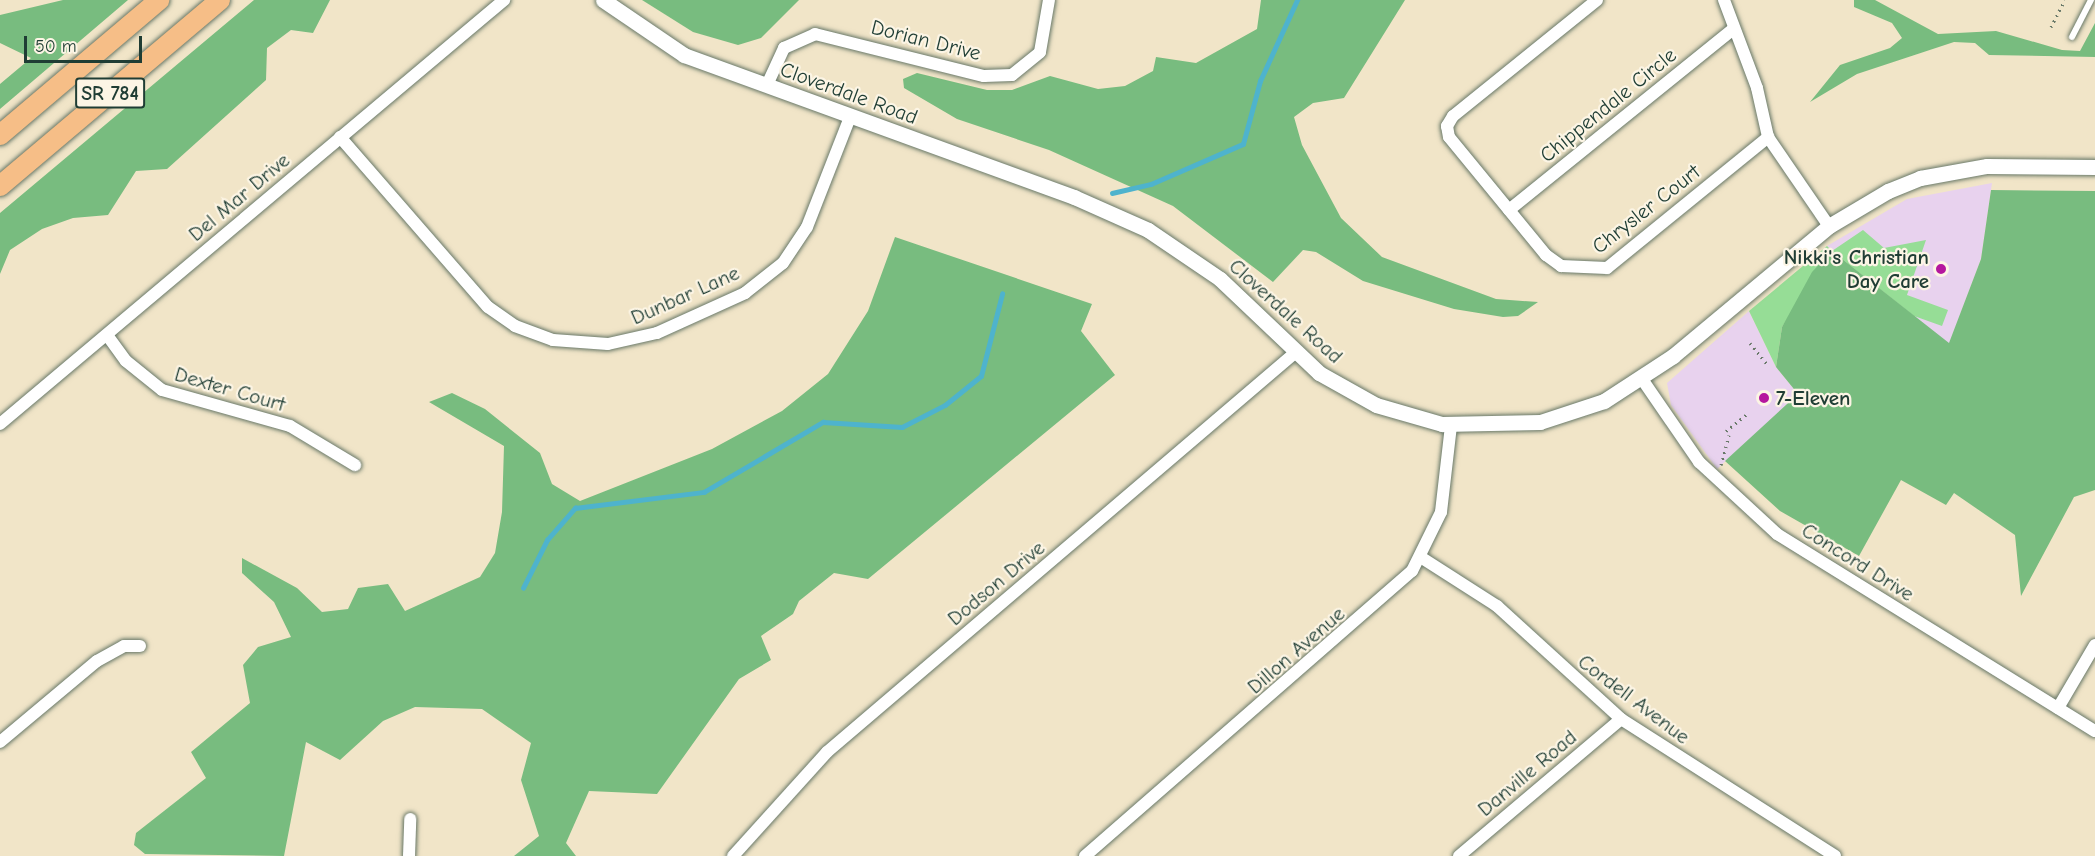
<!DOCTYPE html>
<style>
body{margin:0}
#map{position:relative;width:2095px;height:856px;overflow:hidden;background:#f1e5c8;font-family:"Comic Neue",sans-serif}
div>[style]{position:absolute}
.built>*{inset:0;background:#e8d2ee}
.green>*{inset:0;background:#96dd96}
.forest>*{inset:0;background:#78bc7f}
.stream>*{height:4.5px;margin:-2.25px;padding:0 2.25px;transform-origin:2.25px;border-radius:2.25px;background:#4eb3cd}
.path>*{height:3px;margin-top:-1.5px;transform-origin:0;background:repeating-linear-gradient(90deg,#687868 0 1.5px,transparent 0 6px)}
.roads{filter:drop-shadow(0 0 2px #687868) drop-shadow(0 0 2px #687868)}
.service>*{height:6px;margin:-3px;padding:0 3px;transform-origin:3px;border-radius:3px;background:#fff}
.minor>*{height:12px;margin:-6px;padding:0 6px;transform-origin:6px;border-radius:6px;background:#fff}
.tertiary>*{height:15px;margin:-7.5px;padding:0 7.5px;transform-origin:7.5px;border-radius:7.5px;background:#fff}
.primary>*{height:20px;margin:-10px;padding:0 10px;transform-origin:10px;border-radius:10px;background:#f6be87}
.dots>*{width:16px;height:16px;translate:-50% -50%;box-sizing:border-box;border:3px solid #fcf5e5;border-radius:50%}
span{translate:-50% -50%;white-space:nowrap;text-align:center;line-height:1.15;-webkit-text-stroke:4.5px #fcf5e5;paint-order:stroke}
.shield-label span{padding:2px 4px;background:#fcf5e5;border:2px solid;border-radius:4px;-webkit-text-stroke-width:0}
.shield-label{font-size:20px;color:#1f3d34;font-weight:700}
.street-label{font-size:21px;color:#1f3d34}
.poi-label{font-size:21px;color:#1f3d34;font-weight:700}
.right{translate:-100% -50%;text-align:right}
.left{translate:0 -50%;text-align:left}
.scale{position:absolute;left:24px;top:36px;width:118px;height:27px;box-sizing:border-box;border:3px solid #1f3d34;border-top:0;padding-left:8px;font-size:18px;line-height:21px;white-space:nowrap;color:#1f3d34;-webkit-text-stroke:4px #fcf5e5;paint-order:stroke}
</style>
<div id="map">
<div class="built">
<div style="clip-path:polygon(1992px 183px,1981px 259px,1949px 344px,1827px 246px,1907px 199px)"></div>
<div style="clip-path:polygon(1749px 311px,1776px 367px,1798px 394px,1717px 469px,1671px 405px,1667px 383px)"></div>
</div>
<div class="green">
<div style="clip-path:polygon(1863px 230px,1884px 248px,1926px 240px,1907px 295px,1948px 310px,1942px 326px,1914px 316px,1832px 251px,1782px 327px,1776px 367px,1749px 311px,1827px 246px,1832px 251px)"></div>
</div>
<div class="forest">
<div style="clip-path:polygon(63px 0,128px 0,0 109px,0 84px,31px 58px,0 43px,0 15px)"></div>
<div style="clip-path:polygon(254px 0,330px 0,313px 33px,291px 30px,267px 48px,266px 80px,167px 169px,136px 171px,108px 215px,73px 218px,42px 229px,10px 250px,0 274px,0 213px)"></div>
<div style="clip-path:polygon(642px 0,799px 0,761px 38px,738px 45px,693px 32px)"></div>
<div style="clip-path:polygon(1261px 0,1405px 0,1344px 98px,1313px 103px,1294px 117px,1302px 145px,1341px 218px,1382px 257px,1496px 299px,1538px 302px,1518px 316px,1503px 317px,1454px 309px,1363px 281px,1316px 252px,1303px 250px,1273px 282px,1173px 206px,1049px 150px,957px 119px,904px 88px,903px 79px,917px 73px,987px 90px,1012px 90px,1050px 76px,1098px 89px,1125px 86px,1153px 71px,1156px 57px,1196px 63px,1257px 29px)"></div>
<div style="clip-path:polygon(1854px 0,1875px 0,1938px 34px,1996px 31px,2062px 50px,2080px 51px,2095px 23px,2095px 57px,1989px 55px,1975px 43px,1954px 42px,1857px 74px,1810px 102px,1840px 65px,1890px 48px,1902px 38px,1892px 23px,1854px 7px)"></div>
<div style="clip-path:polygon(1991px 190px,2095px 191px,2095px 490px,2074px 497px,2021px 596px,2015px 535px,1954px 493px,1946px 505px,1901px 480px,1859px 556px,1780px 511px,1725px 461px,1798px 394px,1776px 367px,1782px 327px,1812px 272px,1832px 251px,1949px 343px,1981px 259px)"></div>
<div style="clip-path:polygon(895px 237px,1092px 304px,1081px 331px,1115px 375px,868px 579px,834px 573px,799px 601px,793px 614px,761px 636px,771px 660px,739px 679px,657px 794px,589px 791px,566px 843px,576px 856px,514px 856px,539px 836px,521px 780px,531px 743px,482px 709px,415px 707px,383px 721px,340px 760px,306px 742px,284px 856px,145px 854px,134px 845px,136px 833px,206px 778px,191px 752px,250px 703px,243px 665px,258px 647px,291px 637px,274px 602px,242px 573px,242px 558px,297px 588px,322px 612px,348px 609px,358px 588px,388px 584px,405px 611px,480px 577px,495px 553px,502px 512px,504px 446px,429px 402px,452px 393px,485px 409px,540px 453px,552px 484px,580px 501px,712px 449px,782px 411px,828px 374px,868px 311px)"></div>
</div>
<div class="stream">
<div style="left:1112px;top:193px;width:40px;rotate:-13deg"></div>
<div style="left:1151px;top:184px;width:100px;rotate:-23.5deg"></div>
<div style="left:1243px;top:144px;width:65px;rotate:-74.9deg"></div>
<div style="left:1260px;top:81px;width:89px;rotate:-65.4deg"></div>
<div style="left:523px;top:588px;width:54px;rotate:-63.4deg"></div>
<div style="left:547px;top:540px;width:43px;rotate:-48.8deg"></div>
<div style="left:575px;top:508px;width:130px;rotate:-7.1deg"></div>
<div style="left:704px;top:492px;width:138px;rotate:-30.5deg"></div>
<div style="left:823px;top:422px;width:79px;rotate:3.6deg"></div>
<div style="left:902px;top:427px;width:48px;rotate:-27.1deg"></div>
<div style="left:945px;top:405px;width:46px;rotate:-38.9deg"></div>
<div style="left:981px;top:376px;width:85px;rotate:-75.6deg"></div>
</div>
<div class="path">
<div style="left:2051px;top:27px;width:30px;rotate:-63deg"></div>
<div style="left:1750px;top:343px;width:28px;rotate:51deg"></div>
<div style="left:1726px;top:431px;width:27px;rotate:-39deg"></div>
<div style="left:1721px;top:465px;width:31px;rotate:-75deg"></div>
</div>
<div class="roads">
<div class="service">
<div style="left:2072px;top:37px;width:42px;rotate:-62.8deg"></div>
</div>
<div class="minor">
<div style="left:1597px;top:0;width:185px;rotate:141.1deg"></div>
<div style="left:1453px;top:116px;width:12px;rotate:121deg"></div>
<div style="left:1447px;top:126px;width:11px;rotate:80deg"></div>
<div style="left:1449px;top:137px;width:153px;rotate:50.6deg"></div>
<div style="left:1546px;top:255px;width:19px;rotate:36deg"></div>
<div style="left:1561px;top:266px;width:46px;rotate:2.5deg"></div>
<div style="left:1607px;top:268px;width:208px;rotate:-39.1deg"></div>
<div style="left:1724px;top:0;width:94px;rotate:69.4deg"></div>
<div style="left:1757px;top:88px;width:50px;rotate:77.3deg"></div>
<div style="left:1768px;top:137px;width:108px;rotate:55.6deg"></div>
<div style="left:767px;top:85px;width:41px;rotate:-65.3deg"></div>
<div style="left:784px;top:48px;width:34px;rotate:-24deg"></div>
<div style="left:815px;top:34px;width:174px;rotate:14deg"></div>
<div style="left:984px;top:76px;width:28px;rotate:-2deg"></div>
<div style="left:1012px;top:75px;width:36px;rotate:-39deg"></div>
<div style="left:1040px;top:52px;width:53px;rotate:-80.2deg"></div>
<div style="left:340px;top:137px;width:225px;rotate:49deg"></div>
<div style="left:488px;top:307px;width:33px;rotate:35deg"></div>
<div style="left:515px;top:326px;width:40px;rotate:20.2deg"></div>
<div style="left:553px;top:340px;width:55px;rotate:4.2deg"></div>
<div style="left:608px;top:344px;width:50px;rotate:-12.7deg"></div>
<div style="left:657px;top:333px;width:97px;rotate:-24.4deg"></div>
<div style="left:745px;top:293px;width:48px;rotate:-38.3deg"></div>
<div style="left:783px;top:263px;width:43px;rotate:-56.3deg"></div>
<div style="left:807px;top:227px;width:118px;rotate:-68.6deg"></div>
<div style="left:1509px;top:210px;width:287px;rotate:-38.9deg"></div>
<div style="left:107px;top:335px;width:32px;rotate:54deg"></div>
<div style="left:126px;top:361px;width:46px;rotate:38.9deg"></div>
<div style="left:162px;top:390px;width:133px;rotate:15.7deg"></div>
<div style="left:290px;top:426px;width:76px;rotate:31deg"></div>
<div style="left:1642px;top:379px;width:101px;rotate:55.5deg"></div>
<div style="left:1699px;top:462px;width:106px;rotate:42.7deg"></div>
<div style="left:1777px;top:534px;width:374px;rotate:31.8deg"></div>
<div style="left:0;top:424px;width:659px;rotate:-40.07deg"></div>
<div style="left:1422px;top:558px;width:89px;rotate:32.6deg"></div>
<div style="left:1497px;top:606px;width:168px;rotate:42.3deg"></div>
<div style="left:1621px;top:719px;width:254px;rotate:32.6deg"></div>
<div style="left:2058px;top:708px;width:73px;rotate:-59.6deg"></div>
<div style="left:0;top:742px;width:126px;rotate:-39.9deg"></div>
<div style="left:97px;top:661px;width:31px;rotate:-29deg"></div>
<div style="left:124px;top:646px;width:16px"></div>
<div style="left:409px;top:856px;width:37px;rotate:-88deg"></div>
<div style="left:733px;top:856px;width:140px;rotate:-47.9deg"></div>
<div style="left:827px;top:752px;width:616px;rotate:-40.46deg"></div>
<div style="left:1085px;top:856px;width:434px;rotate:-41.1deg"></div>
<div style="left:1412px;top:571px;width:66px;rotate:-63.8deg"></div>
<div style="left:1441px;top:512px;width:88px;rotate:-83.4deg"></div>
<div style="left:1459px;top:856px;width:212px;rotate:-40.2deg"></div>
</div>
<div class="tertiary">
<div style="left:603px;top:0;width:98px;rotate:34.2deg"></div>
<div style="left:684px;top:55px;width:415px;rotate:20deg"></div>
<div style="left:1074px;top:197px;width:81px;rotate:24deg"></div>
<div style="left:1148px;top:230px;width:87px;rotate:34.2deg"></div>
<div style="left:1220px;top:279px;width:137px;rotate:43.5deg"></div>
<div style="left:1319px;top:373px;width:65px;rotate:29.3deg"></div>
<div style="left:1376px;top:405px;width:69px;rotate:16.1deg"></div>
<div style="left:1442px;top:424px;width:98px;rotate:-1.2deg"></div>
<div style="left:1540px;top:422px;width:67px;rotate:-18.2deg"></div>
<div style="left:1604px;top:401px;width:82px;rotate:-33.1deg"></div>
<div style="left:1673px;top:356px;width:203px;rotate:-39.8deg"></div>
<div style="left:1829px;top:226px;width:69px;rotate:-30.7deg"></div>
<div style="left:1888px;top:191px;width:35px;rotate:-22deg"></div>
<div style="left:1920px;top:178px;width:68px;rotate:-10.2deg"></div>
<div style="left:1987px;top:166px;width:108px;rotate:0.5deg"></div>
</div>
<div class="primary">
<div style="left:0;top:135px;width:209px;rotate:-40.3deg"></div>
<div style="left:0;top:186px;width:288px;rotate:-40.2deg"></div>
</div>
</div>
<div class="dots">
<div style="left:1941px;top:269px;background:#b5179e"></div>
<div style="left:1764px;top:398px;background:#b5179e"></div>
</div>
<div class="shield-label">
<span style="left:110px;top:93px">SR 784</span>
</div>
<div class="street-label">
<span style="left:926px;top:40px;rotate:14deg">Dorian Drive</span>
<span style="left:849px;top:93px;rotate:20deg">Cloverdale Road</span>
<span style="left:1608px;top:105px;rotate:-39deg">Chippendale Circle</span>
<span style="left:239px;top:197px;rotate:-40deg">Del Mar Drive</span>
<span style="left:1646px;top:209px;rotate:-38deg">Chrysler Court</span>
<span style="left:685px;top:295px;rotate:-24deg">Dunbar Lane</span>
<span style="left:1286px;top:311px;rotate:42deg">Cloverdale Road</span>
<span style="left:230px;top:389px;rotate:16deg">Dexter Court</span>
<span style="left:1858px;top:562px;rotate:32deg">Concord Drive</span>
<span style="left:996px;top:583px;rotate:-40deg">Dodson Drive</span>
<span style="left:1296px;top:650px;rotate:-41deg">Dillon Avenue</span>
<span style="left:1634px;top:699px;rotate:37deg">Cordell Avenue</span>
<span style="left:1527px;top:773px;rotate:-40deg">Danville Road</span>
</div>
<div class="poi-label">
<span class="right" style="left:1929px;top:269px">Nikki's Christian<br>Day Care</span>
<span class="left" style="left:1776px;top:398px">7-Eleven</span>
</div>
<div class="scale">50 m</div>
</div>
